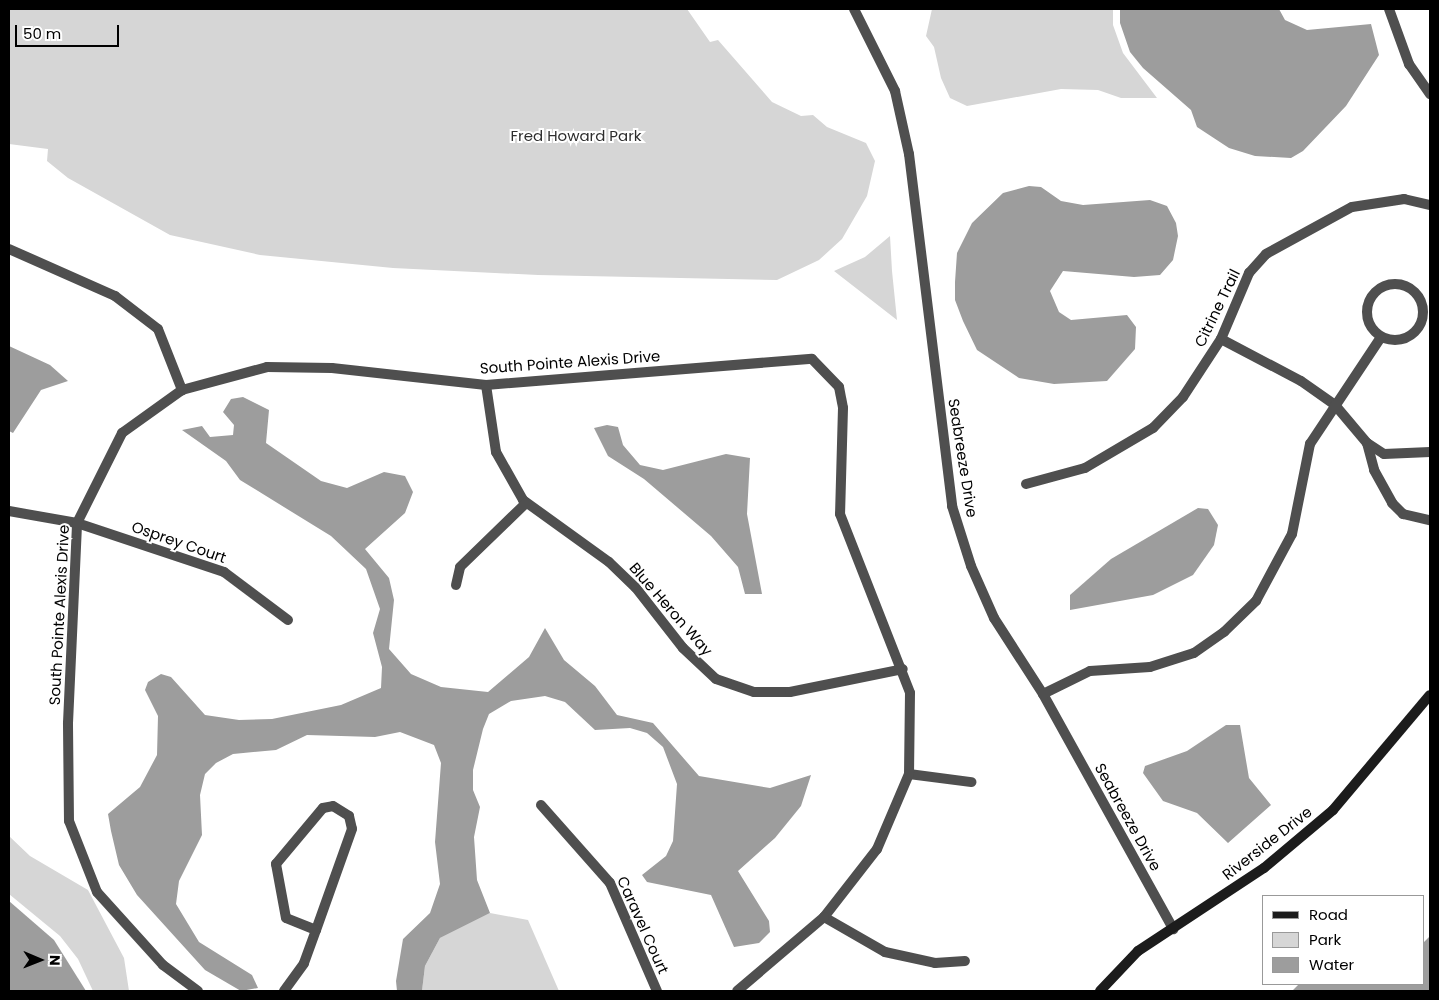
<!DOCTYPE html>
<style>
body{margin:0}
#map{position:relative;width:1439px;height:1000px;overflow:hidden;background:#fff;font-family:Poppins,sans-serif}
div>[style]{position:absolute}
.green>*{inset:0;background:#d6d6d6}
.water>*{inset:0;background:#9d9d9d}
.street>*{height:10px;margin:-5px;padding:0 5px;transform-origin:5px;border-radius:5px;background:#4f4f4f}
.street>.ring{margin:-5px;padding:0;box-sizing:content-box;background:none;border:10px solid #4f4f4f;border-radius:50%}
.secondary>*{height:10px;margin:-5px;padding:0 5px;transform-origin:5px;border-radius:5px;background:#1c1c1c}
span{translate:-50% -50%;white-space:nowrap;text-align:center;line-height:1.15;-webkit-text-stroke:4px #fff;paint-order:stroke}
.park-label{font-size:15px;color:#2d2d2d}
.street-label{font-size:15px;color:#000}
.frame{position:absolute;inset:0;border:10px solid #000;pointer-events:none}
.legend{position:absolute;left:1262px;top:895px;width:162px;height:90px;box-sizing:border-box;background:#fff;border:1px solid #999;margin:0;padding:6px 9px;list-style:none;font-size:15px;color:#000}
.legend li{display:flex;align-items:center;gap:10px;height:25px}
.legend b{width:25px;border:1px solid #999}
.north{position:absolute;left:15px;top:935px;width:50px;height:50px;-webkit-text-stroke:4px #fff;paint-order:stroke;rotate:91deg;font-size:14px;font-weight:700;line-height:20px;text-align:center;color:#000}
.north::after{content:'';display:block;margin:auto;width:18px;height:22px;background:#000;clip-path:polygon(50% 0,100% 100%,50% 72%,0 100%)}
.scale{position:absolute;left:15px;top:25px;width:104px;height:22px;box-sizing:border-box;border:2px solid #000;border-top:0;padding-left:6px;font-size:15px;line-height:18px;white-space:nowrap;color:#000;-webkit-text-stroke:4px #fff;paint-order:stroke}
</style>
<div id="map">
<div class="green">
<div style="clip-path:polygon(9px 9px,687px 9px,710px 42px,718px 40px,772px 102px,801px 116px,813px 115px,827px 127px,866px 143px,875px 161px,867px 196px,842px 239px,819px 260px,777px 280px,538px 275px,393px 268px,260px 255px,170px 235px,68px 178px,47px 161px,48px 149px,9px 144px)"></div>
<div style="clip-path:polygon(932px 9px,1113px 9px,1113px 25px,1123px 53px,1157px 98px,1121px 98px,1098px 90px,1061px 89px,967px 106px,950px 98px,941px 78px,934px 47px,926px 36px)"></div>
<div style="clip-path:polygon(890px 236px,892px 271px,897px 320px,834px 271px,865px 257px)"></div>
<div style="clip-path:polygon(9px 836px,30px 856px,88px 890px,124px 958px,129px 991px,93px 991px,78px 959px,60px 936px,9px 894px)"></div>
<div style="clip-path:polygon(490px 913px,528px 920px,559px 991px,422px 991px,425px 966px,440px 938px)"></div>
</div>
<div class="water">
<div style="clip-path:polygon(1120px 9px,1279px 9px,1285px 20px,1307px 30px,1371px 24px,1379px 55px,1346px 106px,1303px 151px,1291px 158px,1255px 156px,1229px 148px,1197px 127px,1191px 110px,1143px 68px,1130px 52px,1120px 23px)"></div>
<div style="clip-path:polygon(1029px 186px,1041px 187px,1061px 201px,1083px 205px,1150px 200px,1167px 206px,1176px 223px,1178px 236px,1173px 260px,1160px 275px,1134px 277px,1063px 271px,1050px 291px,1059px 312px,1071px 320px,1127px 315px,1136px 327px,1135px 349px,1107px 381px,1054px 384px,1019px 378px,977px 350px,963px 321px,955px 300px,955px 282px,957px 253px,972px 223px,1003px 193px)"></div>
<div style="clip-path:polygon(9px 346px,50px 365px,68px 381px,41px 390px,13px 433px,9px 431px)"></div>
<div style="clip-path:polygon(243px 397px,269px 410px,266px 443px,321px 481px,347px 488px,384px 472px,405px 476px,413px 492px,405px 513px,365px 549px,389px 578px,394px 600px,389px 649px,411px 674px,441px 687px,488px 692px,529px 657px,545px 628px,564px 660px,595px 686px,617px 715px,653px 723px,699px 776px,770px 788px,811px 775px,801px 806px,775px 838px,738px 871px,769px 921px,770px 932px,759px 943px,734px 947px,711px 895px,647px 882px,642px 875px,666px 856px,673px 841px,677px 784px,663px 747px,647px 733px,630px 728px,595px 730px,565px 702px,545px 696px,511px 701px,489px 714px,483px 729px,473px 770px,473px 790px,480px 807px,474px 837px,477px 880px,490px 913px,440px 938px,425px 966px,422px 991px,397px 991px,396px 981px,403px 939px,430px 913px,440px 884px,435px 842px,441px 763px,434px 745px,400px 732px,375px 737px,307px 735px,276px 750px,233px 754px,216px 763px,205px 774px,200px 795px,202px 835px,179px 881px,176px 904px,199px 942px,252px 975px,258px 988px,241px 991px,205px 970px,137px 895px,119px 865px,111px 831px,108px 814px,140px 787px,157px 755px,158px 716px,145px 690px,148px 682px,161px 674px,171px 677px,205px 715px,239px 720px,272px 719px,341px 705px,381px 688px,382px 667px,373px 633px,380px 609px,366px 569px,331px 536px,240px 480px,226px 461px,182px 430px,202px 426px,210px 437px,233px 435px,234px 425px,223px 412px,231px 399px)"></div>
<div style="clip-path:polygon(607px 425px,618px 427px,623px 445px,640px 465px,663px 470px,726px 454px,750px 458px,747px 514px,762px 594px,745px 594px,738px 567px,711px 536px,644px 479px,608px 456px,594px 428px)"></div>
<div style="clip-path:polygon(1198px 508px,1208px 509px,1218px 525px,1214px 545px,1193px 575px,1153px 595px,1070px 610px,1070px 595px,1111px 559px)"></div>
<div style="clip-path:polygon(1226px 725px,1240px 725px,1249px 778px,1271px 805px,1228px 843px,1197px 813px,1163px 801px,1143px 773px,1145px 766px,1187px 751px)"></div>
<div style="clip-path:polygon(9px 901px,54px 940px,86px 991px,9px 991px)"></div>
<div style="clip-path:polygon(1430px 936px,1430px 991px,1292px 991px,1299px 984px,1423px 984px,1423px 943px)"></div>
</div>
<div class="street">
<div style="left:854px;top:9px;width:92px;rotate:63.4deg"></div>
<div style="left:895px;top:91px;width:65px;rotate:77.5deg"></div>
<div style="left:909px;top:154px;width:355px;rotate:83deg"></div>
<div style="left:952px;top:506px;width:63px;rotate:72.4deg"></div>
<div style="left:971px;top:566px;width:57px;rotate:66.1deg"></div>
<div style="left:994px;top:618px;width:90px;rotate:57.2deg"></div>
<div style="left:1043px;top:694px;width:269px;rotate:61deg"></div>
<div style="left:1389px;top:9px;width:59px;rotate:70deg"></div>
<div style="left:1409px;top:64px;width:37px;rotate:55deg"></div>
<div style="left:9px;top:249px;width:116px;rotate:23.9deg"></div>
<div style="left:115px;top:296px;width:54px;rotate:37.5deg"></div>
<div style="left:158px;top:329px;width:66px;rotate:68.5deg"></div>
<div class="ring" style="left:1367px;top:284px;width:46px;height:46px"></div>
<div style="left:1221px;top:339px;width:90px;rotate:27.7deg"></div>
<div style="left:1301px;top:381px;width:42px;rotate:35.2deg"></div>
<div style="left:1335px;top:405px;width:50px;rotate:49.9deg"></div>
<div style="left:1367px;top:443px;width:20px;rotate:33deg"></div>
<div style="left:1384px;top:454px;width:46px;rotate:-2.5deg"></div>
<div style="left:486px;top:385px;width:68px;rotate:81.5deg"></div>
<div style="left:496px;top:452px;width:55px;rotate:60.6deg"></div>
<div style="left:523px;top:500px;width:106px;rotate:35.8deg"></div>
<div style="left:609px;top:562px;width:37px;rotate:44deg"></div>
<div style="left:636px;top:588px;width:76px;rotate:51.9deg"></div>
<div style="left:683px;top:648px;width:45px;rotate:43.2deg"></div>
<div style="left:716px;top:679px;width:40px;rotate:18.9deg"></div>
<div style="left:754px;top:692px;width:36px"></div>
<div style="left:790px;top:692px;width:115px;rotate:-11.5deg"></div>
<div style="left:1367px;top:443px;width:28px;rotate:75deg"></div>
<div style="left:1374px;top:470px;width:38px;rotate:61deg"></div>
<div style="left:1392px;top:503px;width:16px;rotate:45deg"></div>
<div style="left:1403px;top:514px;width:28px;rotate:13deg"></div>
<div style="left:1026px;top:484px;width:61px;rotate:-15.2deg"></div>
<div style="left:1085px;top:468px;width:79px;rotate:-30.5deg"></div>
<div style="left:1153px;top:428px;width:43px;rotate:-45.9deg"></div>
<div style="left:1183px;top:397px;width:69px;rotate:-56.8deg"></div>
<div style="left:1221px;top:339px;width:72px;rotate:-67deg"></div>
<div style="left:1249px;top:273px;width:25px;rotate:-48deg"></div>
<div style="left:1266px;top:254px;width:98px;rotate:-28.7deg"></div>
<div style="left:1352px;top:207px;width:53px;rotate:-8.7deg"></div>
<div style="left:1404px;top:199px;width:27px;rotate:13deg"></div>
<div style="left:9px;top:511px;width:69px;rotate:10deg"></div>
<div style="left:77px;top:523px;width:155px;rotate:18.4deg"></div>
<div style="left:224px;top:572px;width:80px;rotate:36.9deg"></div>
<div style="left:456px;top:585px;width:18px;rotate:-77deg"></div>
<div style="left:460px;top:567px;width:92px;rotate:-44.1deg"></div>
<div style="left:1043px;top:694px;width:52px;rotate:-26.1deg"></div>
<div style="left:1090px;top:671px;width:60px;rotate:-3.8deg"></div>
<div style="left:1150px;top:667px;width:46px;rotate:-17.7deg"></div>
<div style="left:1194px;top:653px;width:37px;rotate:-35deg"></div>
<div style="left:1224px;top:632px;width:45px;rotate:-44.1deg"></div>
<div style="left:1256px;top:601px;width:76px;rotate:-61.8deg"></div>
<div style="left:1292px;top:534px;width:92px;rotate:-78.7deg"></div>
<div style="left:1310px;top:444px;width:128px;rotate:-56.4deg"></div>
<div style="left:909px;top:774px;width:63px;rotate:7.4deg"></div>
<div style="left:541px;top:805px;width:104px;rotate:48.5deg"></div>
<div style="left:610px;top:883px;width:118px;rotate:66.5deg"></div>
<div style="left:333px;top:806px;width:19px;rotate:32deg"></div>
<div style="left:349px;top:816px;width:13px;rotate:77deg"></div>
<div style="left:352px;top:829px;width:107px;rotate:109.6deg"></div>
<div style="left:316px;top:930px;width:32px;rotate:-158deg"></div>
<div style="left:286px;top:918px;width:55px;rotate:-100.5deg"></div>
<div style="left:276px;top:864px;width:73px;rotate:-50deg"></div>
<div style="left:323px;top:808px;width:10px;rotate:-11deg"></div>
<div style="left:824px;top:917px;width:70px;rotate:29.8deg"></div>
<div style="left:885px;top:952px;width:51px;rotate:12.4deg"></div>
<div style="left:935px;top:963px;width:30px;rotate:-4deg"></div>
<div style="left:198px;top:991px;width:44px;rotate:-143.4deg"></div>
<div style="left:163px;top:965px;width:98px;rotate:-132.1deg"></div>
<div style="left:97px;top:892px;width:76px;rotate:-111.5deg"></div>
<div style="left:69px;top:821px;width:98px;rotate:-90.6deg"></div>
<div style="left:68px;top:723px;width:200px;rotate:-87.4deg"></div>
<div style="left:77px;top:523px;width:101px;rotate:-63.4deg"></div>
<div style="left:122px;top:433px;width:74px;rotate:-35.6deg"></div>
<div style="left:182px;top:390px;width:88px;rotate:-15.1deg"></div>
<div style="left:267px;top:367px;width:65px;rotate:0.9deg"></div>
<div style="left:332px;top:368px;width:155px;rotate:6.3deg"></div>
<div style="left:486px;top:385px;width:327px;rotate:-4.6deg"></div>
<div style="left:812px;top:359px;width:39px;rotate:46deg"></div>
<div style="left:839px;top:387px;width:21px;rotate:79deg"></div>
<div style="left:843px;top:408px;width:106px;rotate:91.6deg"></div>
<div style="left:840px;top:514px;width:192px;rotate:68.6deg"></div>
<div style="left:910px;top:693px;width:81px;rotate:90.7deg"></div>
<div style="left:909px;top:774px;width:82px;rotate:113.1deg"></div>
<div style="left:877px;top:849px;width:86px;rotate:127.9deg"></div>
<div style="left:824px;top:917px;width:114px;rotate:139.6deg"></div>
<div style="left:284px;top:991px;width:34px;rotate:-54deg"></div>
<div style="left:304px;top:963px;width:35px;rotate:-70deg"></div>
</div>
<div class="secondary">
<div style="left:1100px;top:991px;width:55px;rotate:-46.5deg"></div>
<div style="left:1138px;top:951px;width:151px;rotate:-33.4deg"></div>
<div style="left:1264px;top:868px;width:90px;rotate:-40deg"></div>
<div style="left:1333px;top:810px;width:150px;rotate:-49.9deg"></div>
</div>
<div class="park-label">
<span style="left:576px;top:136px">Fred Howard Park</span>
</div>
<div class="street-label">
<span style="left:1217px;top:308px;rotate:-64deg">Citrine Trail</span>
<span style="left:570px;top:362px;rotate:-4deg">South Pointe Alexis Drive</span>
<span style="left:963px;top:458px;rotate:81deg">Seabreeze Drive</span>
<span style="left:179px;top:542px;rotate:19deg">Osprey Court</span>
<span style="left:671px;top:609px;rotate:49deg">Blue Heron Way</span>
<span style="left:59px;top:615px;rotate:-87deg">South Pointe Alexis Drive</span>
<span style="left:1128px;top:817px;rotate:61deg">Seabreeze Drive</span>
<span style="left:1267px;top:843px;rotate:-38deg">Riverside Drive</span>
<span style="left:643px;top:925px;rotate:66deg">Caravel Court</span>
</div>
<div class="frame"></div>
<ul class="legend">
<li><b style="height:6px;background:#1c1c1c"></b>Road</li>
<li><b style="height:14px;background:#d6d6d6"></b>Park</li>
<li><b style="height:14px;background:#9d9d9d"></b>Water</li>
</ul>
<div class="north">N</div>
<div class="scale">50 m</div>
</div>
